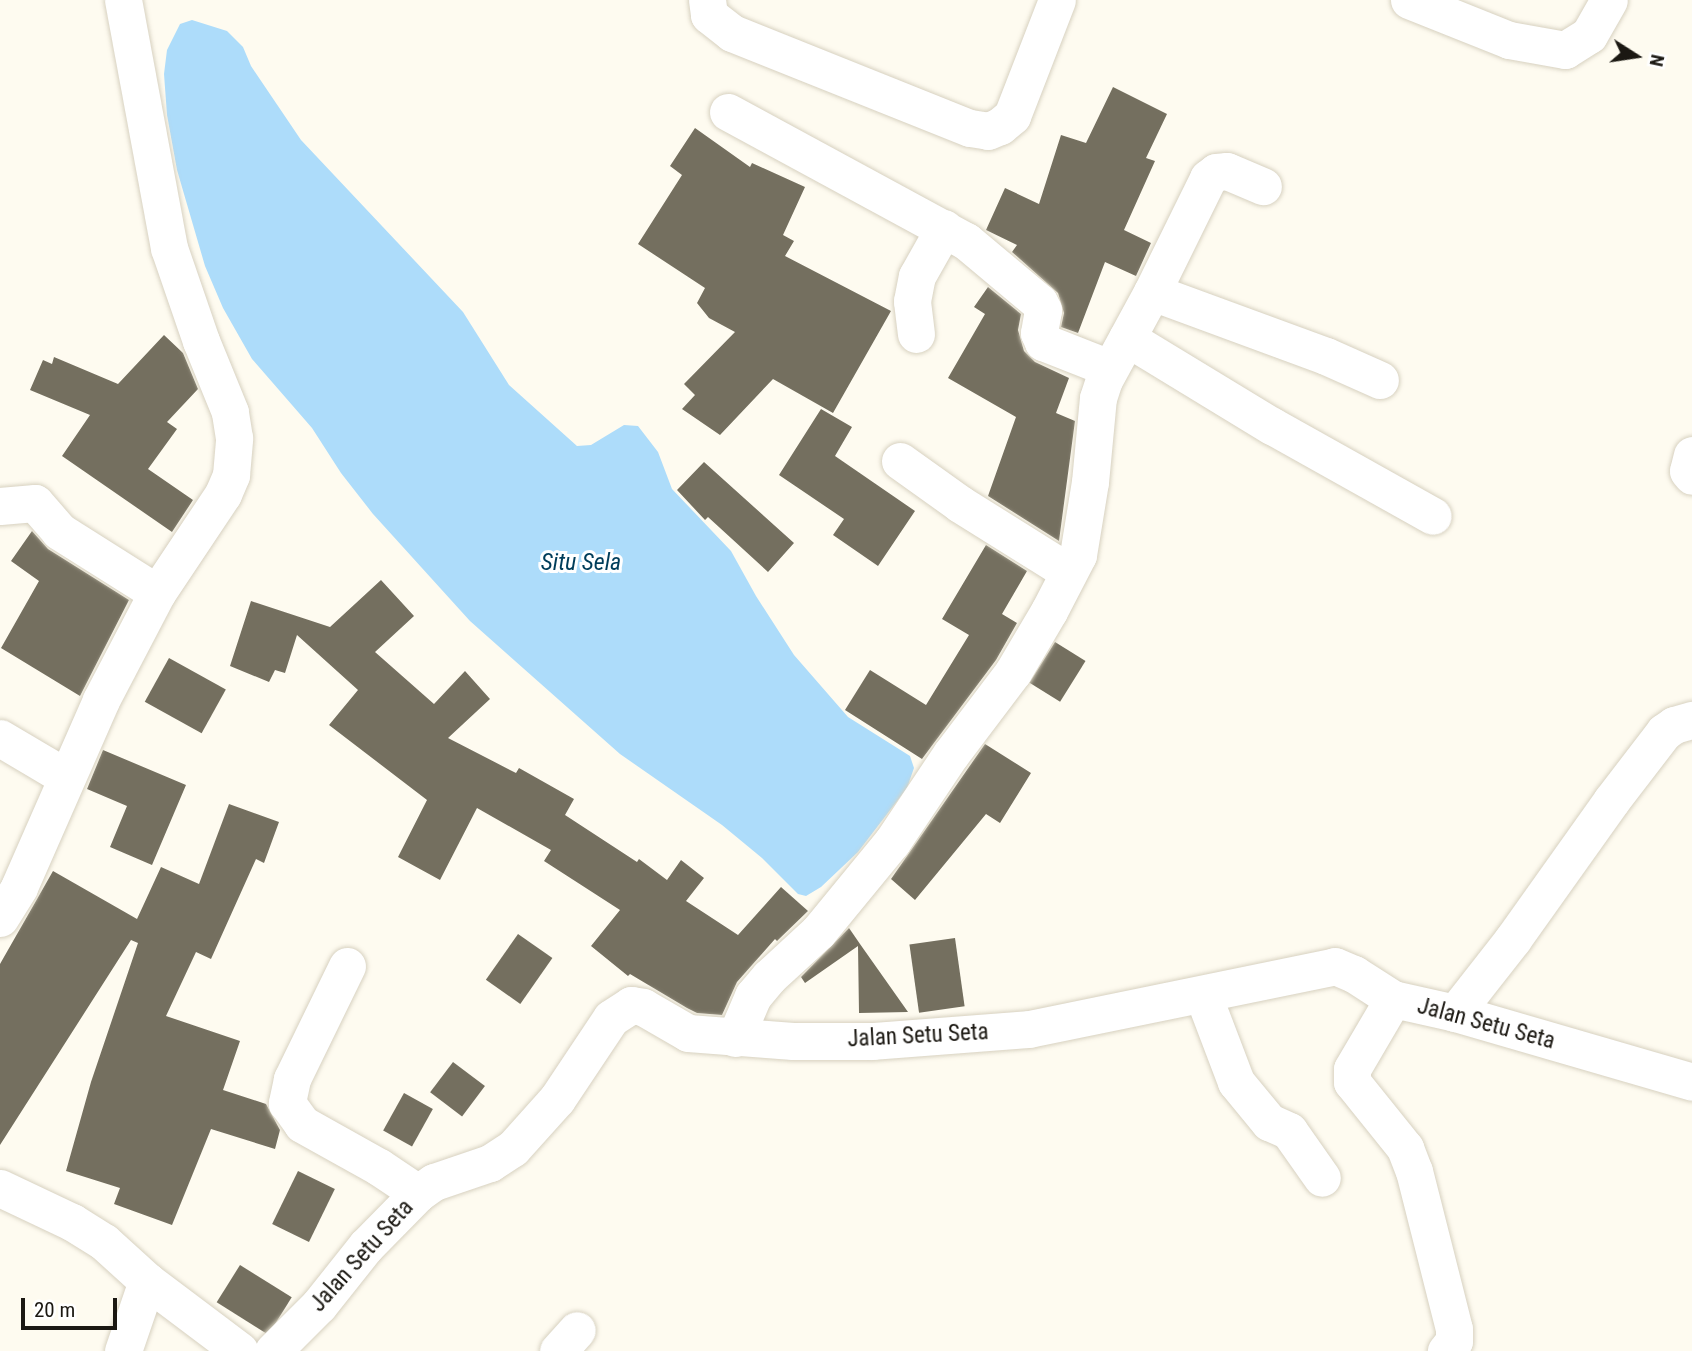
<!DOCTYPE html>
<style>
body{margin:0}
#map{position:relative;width:1692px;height:1351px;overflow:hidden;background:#fefbf0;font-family:"Roboto Condensed",sans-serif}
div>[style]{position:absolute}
.water>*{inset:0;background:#addcfa}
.building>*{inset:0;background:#746f5f;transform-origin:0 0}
.roads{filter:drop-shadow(0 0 2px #d7d1c0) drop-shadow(0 0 2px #d7d1c0)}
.minor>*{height:37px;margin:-18.5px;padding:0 18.5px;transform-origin:18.5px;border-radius:18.5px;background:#fff}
span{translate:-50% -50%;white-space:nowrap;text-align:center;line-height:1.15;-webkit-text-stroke:6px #fff;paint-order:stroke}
.street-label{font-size:23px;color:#1b1812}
.water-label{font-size:24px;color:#003d5a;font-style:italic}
.north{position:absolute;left:1601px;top:21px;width:70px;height:70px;-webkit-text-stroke:5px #fff;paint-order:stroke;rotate:102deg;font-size:19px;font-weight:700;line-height:28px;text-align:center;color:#1b1812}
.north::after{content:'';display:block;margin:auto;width:24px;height:32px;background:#1b1812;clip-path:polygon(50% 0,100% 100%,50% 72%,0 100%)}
.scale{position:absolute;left:21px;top:1298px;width:96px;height:32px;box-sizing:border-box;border:4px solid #1b1812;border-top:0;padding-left:9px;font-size:21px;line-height:24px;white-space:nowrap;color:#1b1812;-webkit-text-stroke:5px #fff;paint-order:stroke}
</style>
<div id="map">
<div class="water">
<div style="clip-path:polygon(192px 20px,227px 31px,243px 47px,251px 66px,301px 140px,463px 312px,509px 385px,577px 446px,591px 445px,624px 425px,638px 426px,658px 452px,672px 489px,731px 551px,756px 596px,794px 655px,848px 717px,910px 756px,914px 768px,907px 788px,858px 852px,821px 887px,806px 896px,798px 894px,762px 858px,722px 825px,620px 754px,470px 621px,373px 514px,341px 473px,312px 428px,252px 359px,223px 308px,205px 266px,177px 170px,167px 115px,164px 74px,167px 50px,180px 24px)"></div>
</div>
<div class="building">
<div style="clip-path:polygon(1113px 87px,1167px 114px,1146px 158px,1155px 161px,1124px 230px,1151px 243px,1136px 276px,1105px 262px,1078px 333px,1061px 327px,1064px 313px,1058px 293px,1012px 252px,1017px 245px,986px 230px,1005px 188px,1039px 204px,1061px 135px,1086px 143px)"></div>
<div style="clip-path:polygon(695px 128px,750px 167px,752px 163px,805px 187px,783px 235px,794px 241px,785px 256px,891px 311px,833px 413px,773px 379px,720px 435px,682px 409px,695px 395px,684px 384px,735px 332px,709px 318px,697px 303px,705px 288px,638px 244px,682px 175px,670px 166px)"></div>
<div style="clip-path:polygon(988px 287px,1021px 314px,1018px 330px,1024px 351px,1035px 362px,1069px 378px,1056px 413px,1075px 421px,1059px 541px,988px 496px,1016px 417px,948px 378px,985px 314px,974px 307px)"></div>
<div style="clip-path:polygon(164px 335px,183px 353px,198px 389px,167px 422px,177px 429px,148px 469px,193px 500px,172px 532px,62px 456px,90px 415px,30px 390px,43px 360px,52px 364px,54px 357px,118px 384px)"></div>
<div style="clip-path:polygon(821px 409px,852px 427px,835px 456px,915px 511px,878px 566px,833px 535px,844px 519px,779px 475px)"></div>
<div style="clip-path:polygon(704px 462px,794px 543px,768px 572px,708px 517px,705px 520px,677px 490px)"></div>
<div style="clip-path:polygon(32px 531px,48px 549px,129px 600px,80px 696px,1px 648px,39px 581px,11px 561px)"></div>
<div style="clip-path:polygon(986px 545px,1027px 571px,1002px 614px,1017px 623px,996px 660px,922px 759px,845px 710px,870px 670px,926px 705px,969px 635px,942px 619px)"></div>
<div style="clip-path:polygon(381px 580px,414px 616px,375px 652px,434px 704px,465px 671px,490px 699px,448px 738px,516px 773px,519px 768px,574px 799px,565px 815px,637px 862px,639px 859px,667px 880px,681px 860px,704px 878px,686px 901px,738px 935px,781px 887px,808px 911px,777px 941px,775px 939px,737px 982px,722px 1015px,697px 1013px,687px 1008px,630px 974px,628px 976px,591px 946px,620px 910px,544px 861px,551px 850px,477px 808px,440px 880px,398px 857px,427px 800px,329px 725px,358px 690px,297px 635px,285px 673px,275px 670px,269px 682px,230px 666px,251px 601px,330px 627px)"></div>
<div style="left:1055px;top:642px;width:36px;height:48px;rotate:32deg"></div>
<div style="left:169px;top:658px;width:65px;height:50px;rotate:29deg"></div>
<div style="clip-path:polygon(985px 744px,1031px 773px,1000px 823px,986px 814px,915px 900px,891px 879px)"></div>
<div style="clip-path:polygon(103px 750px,186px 785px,152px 865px,110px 847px,127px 806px,87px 789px)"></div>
<div style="clip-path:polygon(229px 804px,279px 822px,264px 863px,256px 859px,211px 959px,196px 952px,166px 1016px,240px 1041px,223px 1090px,266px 1104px,280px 1130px,275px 1149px,211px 1129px,172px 1225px,114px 1204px,120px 1188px,66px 1171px,91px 1082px,138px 943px,131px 940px,0 1145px,0 964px,53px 871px,137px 919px,161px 867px,199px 884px)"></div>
<div style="clip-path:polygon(849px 928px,860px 944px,908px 1012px,859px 1013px,858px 946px,805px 983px,801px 977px)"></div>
<div style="left:518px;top:934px;width:42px;height:56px;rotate:35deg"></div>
<div style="left:955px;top:938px;width:69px;height:46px;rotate:82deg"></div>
<div style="left:453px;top:1062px;width:40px;height:38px;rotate:37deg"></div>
<div style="left:404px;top:1093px;width:33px;height:43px;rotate:29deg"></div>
<div style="left:298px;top:1171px;width:41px;height:59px;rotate:26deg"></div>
<div style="left:240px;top:1265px;width:61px;height:44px;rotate:32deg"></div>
</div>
<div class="roads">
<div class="minor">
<div style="left:707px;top:0;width:15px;rotate:82deg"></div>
<div style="left:709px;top:15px;width:29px;rotate:38deg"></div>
<div style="left:732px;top:33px;width:256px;rotate:21.8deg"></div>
<div style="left:970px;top:128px;width:18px;rotate:9deg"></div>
<div style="left:988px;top:131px;width:13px;rotate:-23deg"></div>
<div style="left:1000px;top:126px;width:16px;rotate:-40deg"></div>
<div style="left:1012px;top:116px;width:124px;rotate:-68.8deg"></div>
<div style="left:1409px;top:0;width:108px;rotate:21.8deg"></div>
<div style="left:1509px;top:40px;width:57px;rotate:10.1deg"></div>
<div style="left:1565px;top:50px;width:28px;rotate:-32deg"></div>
<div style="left:1589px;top:35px;width:40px;rotate:-60.3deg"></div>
<div style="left:728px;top:112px;width:271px;rotate:28.5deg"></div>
<div style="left:966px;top:241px;width:95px;rotate:39.9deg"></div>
<div style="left:1039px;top:302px;width:9px;rotate:63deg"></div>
<div style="left:1043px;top:310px;width:23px;rotate:100deg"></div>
<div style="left:1039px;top:333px;width:10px;rotate:66deg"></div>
<div style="left:1043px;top:342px;width:71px;rotate:21.5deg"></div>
<div style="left:1152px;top:292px;width:185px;rotate:20.2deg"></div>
<div style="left:1326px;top:356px;width:59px;rotate:24deg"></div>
<div style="left:916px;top:334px;width:33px;rotate:-97deg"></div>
<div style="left:912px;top:301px;width:25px;rotate:-79deg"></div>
<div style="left:917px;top:276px;width:55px;rotate:-60.6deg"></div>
<div style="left:1127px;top:338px;width:170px;rotate:31.3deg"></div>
<div style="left:1272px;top:426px;width:184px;rotate:29.2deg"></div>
<div style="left:1692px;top:455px;width:16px;rotate:104deg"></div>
<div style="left:1688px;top:471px;width:6px;rotate:51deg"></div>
<div style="left:900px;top:461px;width:74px;rotate:35.6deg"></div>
<div style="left:960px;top:504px;width:128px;rotate:32deg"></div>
<div style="left:0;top:506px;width:35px;rotate:-5deg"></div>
<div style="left:35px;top:503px;width:37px;rotate:49deg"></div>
<div style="left:59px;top:531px;width:116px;rotate:32.3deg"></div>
<div style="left:0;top:738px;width:77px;rotate:30.6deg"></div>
<div style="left:0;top:918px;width:36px;rotate:-58deg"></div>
<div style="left:19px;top:887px;width:204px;rotate:-66.3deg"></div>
<div style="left:101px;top:700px;width:121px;rotate:-62.4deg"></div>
<div style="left:157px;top:593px;width:119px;rotate:-56.3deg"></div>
<div style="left:223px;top:494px;width:21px;rotate:-67deg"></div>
<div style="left:231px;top:475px;width:37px;rotate:-85deg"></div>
<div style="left:234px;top:438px;width:26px;rotate:-99deg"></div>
<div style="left:230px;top:412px;width:77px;rotate:-112.2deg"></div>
<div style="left:201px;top:341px;width:98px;rotate:-109deg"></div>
<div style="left:169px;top:248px;width:252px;rotate:-100.5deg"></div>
<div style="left:347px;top:966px;width:126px;rotate:116deg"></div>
<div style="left:292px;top:1079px;width:25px;rotate:102deg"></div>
<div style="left:287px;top:1103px;width:26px;rotate:54deg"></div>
<div style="left:302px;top:1124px;width:88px;rotate:29.2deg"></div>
<div style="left:379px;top:1167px;width:47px;rotate:33.7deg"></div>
<div style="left:1203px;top:995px;width:93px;rotate:69.2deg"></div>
<div style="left:1236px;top:1082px;width:52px;rotate:50.5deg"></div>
<div style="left:1269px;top:1122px;width:22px;rotate:24deg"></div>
<div style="left:1289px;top:1131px;width:57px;rotate:54.9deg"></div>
<div style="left:1393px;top:999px;width:81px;rotate:120.4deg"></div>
<div style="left:1352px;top:1069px;width:13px;rotate:90deg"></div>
<div style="left:1352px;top:1082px;width:85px;rotate:51.2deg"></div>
<div style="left:1405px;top:1148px;width:25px;rotate:69deg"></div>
<div style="left:1414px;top:1171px;width:163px;rotate:75.8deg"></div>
<div style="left:1454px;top:1329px;width:12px;rotate:90deg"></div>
<div style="left:1454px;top:1341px;width:13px;rotate:129deg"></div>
<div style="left:1455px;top:1013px;width:94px;rotate:-51.9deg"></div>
<div style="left:1513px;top:939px;width:169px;rotate:-54.6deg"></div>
<div style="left:1611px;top:801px;width:87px;rotate:-52.5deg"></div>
<div style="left:1664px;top:732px;width:12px;rotate:-35deg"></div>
<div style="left:1674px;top:725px;width:19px;rotate:-16deg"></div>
<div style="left:735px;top:1038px;width:46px;rotate:-66.8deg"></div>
<div style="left:753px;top:996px;width:25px;rotate:-50deg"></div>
<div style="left:769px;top:977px;width:67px;rotate:-42.6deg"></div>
<div style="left:818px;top:932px;width:117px;rotate:-50.6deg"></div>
<div style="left:892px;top:842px;width:106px;rotate:-56.2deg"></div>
<div style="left:951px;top:754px;width:103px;rotate:-52.9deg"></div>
<div style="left:1013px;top:672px;width:71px;rotate:-59.5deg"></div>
<div style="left:1049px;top:611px;width:63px;rotate:-62.6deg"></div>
<div style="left:1078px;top:555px;width:74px;rotate:-80.7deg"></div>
<div style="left:1090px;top:482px;width:84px;rotate:-84.6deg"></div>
<div style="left:1098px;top:398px;width:19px;rotate:-72deg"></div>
<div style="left:1104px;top:380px;width:100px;rotate:-61.4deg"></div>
<div style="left:1152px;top:292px;width:127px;rotate:-63.8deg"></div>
<div style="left:1208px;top:178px;width:10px;rotate:-37deg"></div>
<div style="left:1216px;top:172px;width:11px;rotate:-5deg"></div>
<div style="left:1227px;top:171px;width:39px;rotate:23deg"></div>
<div style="left:0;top:1188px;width:80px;rotate:25.3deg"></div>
<div style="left:72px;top:1222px;width:38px;rotate:32deg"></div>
<div style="left:104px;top:1242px;width:58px;rotate:42.2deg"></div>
<div style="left:147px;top:1281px;width:116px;rotate:37deg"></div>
<div style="left:123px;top:1351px;width:74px;rotate:-71.1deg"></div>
<div style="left:273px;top:1351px;width:65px;rotate:-45deg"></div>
<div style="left:319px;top:1305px;width:75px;rotate:-51.5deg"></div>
<div style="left:366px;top:1246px;width:74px;rotate:-45.5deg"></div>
<div style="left:418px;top:1193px;width:19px;rotate:-35deg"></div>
<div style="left:434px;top:1182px;width:59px;rotate:-18.7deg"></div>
<div style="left:490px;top:1163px;width:27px;rotate:-33deg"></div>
<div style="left:513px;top:1148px;width:66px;rotate:-48.1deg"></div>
<div style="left:557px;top:1099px;width:97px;rotate:-56.3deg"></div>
<div style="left:611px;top:1018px;width:24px;rotate:-33deg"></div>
<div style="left:631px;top:1005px;width:12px;rotate:9deg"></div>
<div style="left:643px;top:1007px;width:52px;rotate:30deg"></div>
<div style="left:688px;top:1033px;width:105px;rotate:4.4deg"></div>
<div style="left:793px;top:1041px;width:80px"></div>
<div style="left:873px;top:1041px;width:156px;rotate:-4.4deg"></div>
<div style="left:1029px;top:1029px;width:312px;rotate:-11.6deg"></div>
<div style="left:1335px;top:966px;width:21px;rotate:23deg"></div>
<div style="left:1354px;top:974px;width:46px;rotate:32.7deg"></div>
<div style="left:1393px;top:999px;width:64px;rotate:12.7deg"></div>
<div style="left:1455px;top:1013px;width:247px;rotate:16.2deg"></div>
<div style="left:558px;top:1351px;width:28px;rotate:-48deg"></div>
</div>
</div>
<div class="street-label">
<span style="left:1486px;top:1024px;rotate:15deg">Jalan Setu Seta</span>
<span style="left:918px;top:1036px;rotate:-3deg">Jalan Setu Seta</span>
<span style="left:362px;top:1256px;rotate:-48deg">Jalan Setu Seta</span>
</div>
<div class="water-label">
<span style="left:581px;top:563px">Situ Sela</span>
</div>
<div class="north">N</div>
<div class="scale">20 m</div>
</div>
